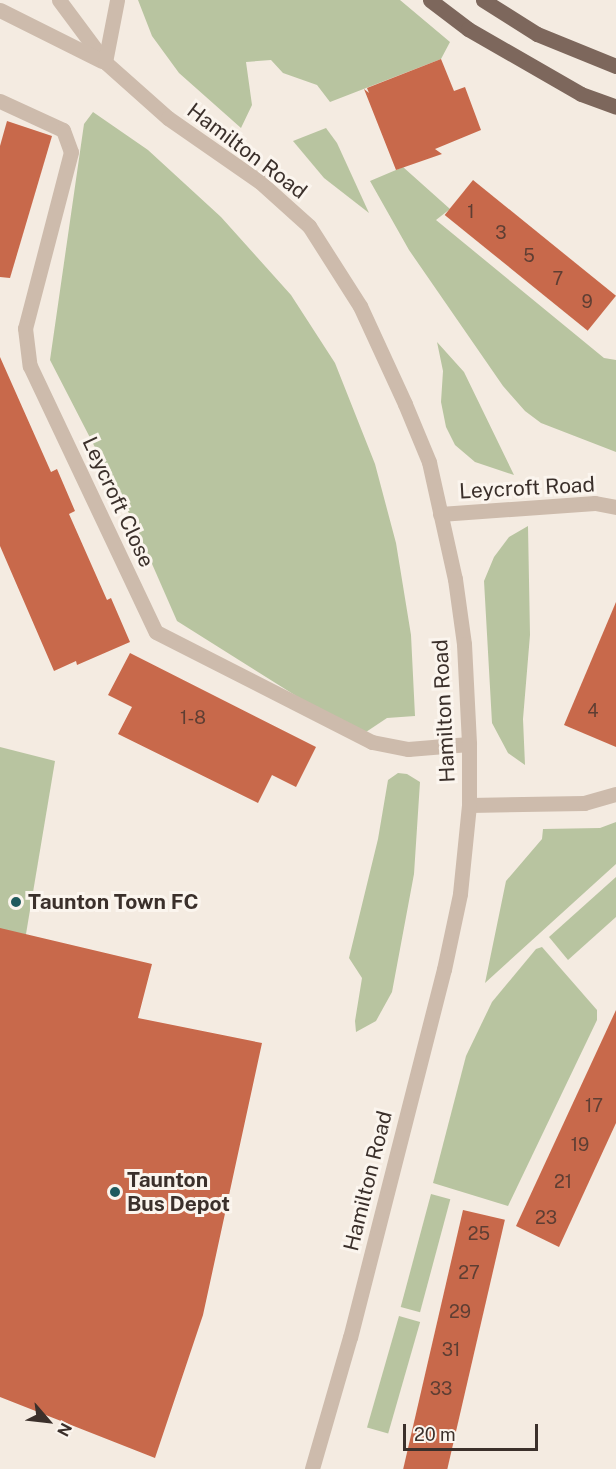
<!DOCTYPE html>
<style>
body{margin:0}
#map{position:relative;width:616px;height:1469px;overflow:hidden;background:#f4ebe1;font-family:"Public Sans",sans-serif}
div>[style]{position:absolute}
.green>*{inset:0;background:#b8c4a0;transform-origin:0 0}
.building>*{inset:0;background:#c8694b;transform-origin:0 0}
.service>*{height:15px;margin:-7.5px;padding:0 7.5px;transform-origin:7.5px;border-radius:7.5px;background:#cdbbac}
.minor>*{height:15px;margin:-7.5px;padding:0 7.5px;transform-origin:7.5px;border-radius:7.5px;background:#cdbbac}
.tertiary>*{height:15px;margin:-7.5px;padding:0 7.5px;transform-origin:7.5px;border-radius:7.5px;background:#cdbbac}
.primary>*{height:15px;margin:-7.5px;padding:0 7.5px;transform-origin:7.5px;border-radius:7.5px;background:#7d675c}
.dots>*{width:16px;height:16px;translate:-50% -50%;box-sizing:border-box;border:3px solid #fbf5ee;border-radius:50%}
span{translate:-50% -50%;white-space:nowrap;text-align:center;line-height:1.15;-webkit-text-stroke:6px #fbf5ee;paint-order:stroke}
.number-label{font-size:18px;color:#5e3e33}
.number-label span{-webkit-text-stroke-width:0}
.street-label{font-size:21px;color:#3b302b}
.poi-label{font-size:21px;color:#3b302b;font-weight:700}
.left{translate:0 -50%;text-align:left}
.north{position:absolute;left:18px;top:1391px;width:60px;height:60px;-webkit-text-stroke:4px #fbf5ee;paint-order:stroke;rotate:118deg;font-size:16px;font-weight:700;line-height:24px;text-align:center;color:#3b302b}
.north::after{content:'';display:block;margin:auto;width:21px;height:27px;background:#3b302b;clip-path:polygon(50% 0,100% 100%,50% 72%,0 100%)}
.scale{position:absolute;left:403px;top:1424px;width:135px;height:27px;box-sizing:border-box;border:3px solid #3b302b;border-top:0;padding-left:8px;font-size:18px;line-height:21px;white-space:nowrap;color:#3b302b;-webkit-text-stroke:4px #fbf5ee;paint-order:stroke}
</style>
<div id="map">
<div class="green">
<div style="clip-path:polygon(138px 0,400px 0,450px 42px,441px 59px,330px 102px,317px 85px,283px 73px,271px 60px,246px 62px,252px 105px,241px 128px,179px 73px,152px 36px)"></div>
<div style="clip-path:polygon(93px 112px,148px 150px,221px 217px,291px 295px,335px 363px,375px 464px,396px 543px,411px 635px,415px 716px,387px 718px,360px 736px,177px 621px,135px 525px,50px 360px,84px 124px)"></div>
<div style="clip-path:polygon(326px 128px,337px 143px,369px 213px,324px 178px,293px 141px)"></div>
<div style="clip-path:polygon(403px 167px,450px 209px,436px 220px,604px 358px,616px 360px,616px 452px,541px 423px,525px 411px,503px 386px,409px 250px,370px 181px)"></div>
<div style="clip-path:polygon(437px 342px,464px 372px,514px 475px,475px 462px,455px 445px,446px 427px,441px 402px,443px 371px)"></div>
<div style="clip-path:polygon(528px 526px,530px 635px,523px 719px,525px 765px,508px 753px,492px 723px,484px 581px,494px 557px,509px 537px)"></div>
<div style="clip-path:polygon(0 747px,55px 761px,26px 934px,0 1068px)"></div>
<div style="clip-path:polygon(398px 773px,407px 774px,420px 782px,414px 874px,392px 992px,376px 1021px,356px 1032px,355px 1021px,362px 978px,349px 958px,378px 839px,388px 780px)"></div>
<div style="clip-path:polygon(616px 822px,616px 864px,485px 983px,506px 881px,542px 839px,543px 829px,600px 828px)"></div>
<div style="clip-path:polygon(616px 877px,616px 917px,568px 960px,549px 937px)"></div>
<div style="clip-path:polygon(542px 947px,597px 1010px,597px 1020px,508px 1206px,433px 1183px,466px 1056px,492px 1002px,536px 949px)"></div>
<div style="left:431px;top:1194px;width:20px;height:117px;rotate:15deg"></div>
<div style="left:399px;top:1316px;width:22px;height:116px;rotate:16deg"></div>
</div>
<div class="building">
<div style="clip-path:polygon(441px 59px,454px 91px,465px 87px,481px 130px,435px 149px,442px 154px,396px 170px,364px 89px,369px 93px,367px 88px)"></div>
<div style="clip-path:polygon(7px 121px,52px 136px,10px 278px,0 277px,0 146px)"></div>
<div style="left:473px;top:180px;width:184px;height:45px;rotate:39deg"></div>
<div style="clip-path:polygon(0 357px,51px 472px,57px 469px,75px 511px,69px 514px,107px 600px,111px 598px,130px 642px,77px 665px,76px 661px,54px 671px,0 546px)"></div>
<div style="clip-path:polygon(616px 602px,616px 747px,564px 725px)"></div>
<div style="clip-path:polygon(130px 653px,316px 747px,296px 787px,272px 775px,258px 803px,118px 734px,132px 707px,108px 695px)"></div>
<div style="clip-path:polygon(0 928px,152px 964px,138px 1018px,262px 1043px,203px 1315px,155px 1458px,0 1397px)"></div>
<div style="clip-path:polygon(616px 1010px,616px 1123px,559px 1247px,516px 1226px)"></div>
<div style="left:463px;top:1210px;width:43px;height:266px;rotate:13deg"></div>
</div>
<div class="service">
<div style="left:0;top:101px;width:69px;rotate:24.7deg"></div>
<div style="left:63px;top:130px;width:23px;rotate:70deg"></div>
<div style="left:71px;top:152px;width:182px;rotate:104.6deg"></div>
<div style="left:25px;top:328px;width:38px;rotate:83deg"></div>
<div style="left:30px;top:366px;width:294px;rotate:64.7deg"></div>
<div style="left:156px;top:632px;width:242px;rotate:27deg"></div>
<div style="left:372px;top:742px;width:37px;rotate:11deg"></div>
<div style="left:408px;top:749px;width:61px;rotate:-4.7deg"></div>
</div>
<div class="minor">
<div style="left:440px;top:514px;width:155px;rotate:-4.1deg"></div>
<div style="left:595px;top:503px;width:21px;rotate:11deg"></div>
<div style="left:469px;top:805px;width:115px;rotate:-1deg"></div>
<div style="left:584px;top:803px;width:33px;rotate:-16deg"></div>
</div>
<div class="tertiary">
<div style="left:59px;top:0;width:77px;rotate:53.4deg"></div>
<div style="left:105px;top:62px;width:84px;rotate:41.6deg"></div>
<div style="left:168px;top:118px;width:112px;rotate:34.8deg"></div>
<div style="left:260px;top:182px;width:66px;rotate:41.9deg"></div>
<div style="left:309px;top:226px;width:95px;rotate:57.5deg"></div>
<div style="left:360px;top:306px;width:108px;rotate:65.3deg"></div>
<div style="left:405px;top:404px;width:63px;rotate:67.5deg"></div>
<div style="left:429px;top:462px;width:120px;rotate:77.5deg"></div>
<div style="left:455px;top:579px;width:66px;rotate:82.1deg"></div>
<div style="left:464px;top:644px;width:100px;rotate:87.1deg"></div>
<div style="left:469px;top:744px;width:61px;rotate:90deg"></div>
<div style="left:469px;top:805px;width:89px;rotate:95.8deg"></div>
<div style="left:460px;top:894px;width:77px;rotate:102deg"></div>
<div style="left:444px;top:969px;width:380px;rotate:104.3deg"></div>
<div style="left:350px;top:1337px;width:137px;rotate:106.1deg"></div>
<div style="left:0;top:10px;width:114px;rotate:26.6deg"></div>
<div style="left:105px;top:62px;width:63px;rotate:-79deg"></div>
</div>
<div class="primary">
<div style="left:430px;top:0;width:48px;rotate:37.3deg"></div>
<div style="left:468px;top:29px;width:130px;rotate:29.9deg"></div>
<div style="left:581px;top:94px;width:37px;rotate:20deg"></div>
<div style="left:483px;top:0;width:64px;rotate:32.2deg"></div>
<div style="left:537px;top:34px;width:85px;rotate:22.1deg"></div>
</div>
<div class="dots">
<div style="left:16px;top:902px;background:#1f5a5e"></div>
<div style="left:115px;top:1192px;background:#1f5a5e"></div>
</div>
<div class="number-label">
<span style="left:471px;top:212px">1</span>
<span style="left:501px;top:233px">3</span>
<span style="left:529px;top:256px">5</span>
<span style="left:558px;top:279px">7</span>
<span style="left:587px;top:302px">9</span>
<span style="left:593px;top:711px">4</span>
<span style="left:193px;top:718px">1-8</span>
<span style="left:594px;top:1106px">17</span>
<span style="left:580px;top:1145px">19</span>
<span style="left:563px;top:1182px">21</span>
<span style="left:546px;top:1218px">23</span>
<span style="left:479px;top:1234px">25</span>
<span style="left:469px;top:1273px">27</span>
<span style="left:460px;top:1312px">29</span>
<span style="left:451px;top:1350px">31</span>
<span style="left:441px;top:1389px">33</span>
</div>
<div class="street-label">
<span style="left:247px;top:151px;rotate:37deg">Hamilton Road</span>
<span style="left:527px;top:488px;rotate:-3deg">Leycroft Road</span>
<span style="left:118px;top:502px;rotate:65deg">Leycroft Close</span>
<span style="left:444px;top:711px;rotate:-93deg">Hamilton Road</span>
<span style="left:368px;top:1181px;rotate:-76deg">Hamilton Road</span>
</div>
<div class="poi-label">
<span class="left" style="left:28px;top:902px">Taunton Town FC</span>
<span class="left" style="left:127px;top:1192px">Taunton<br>Bus Depot</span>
</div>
<div class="north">N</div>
<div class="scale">20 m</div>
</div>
